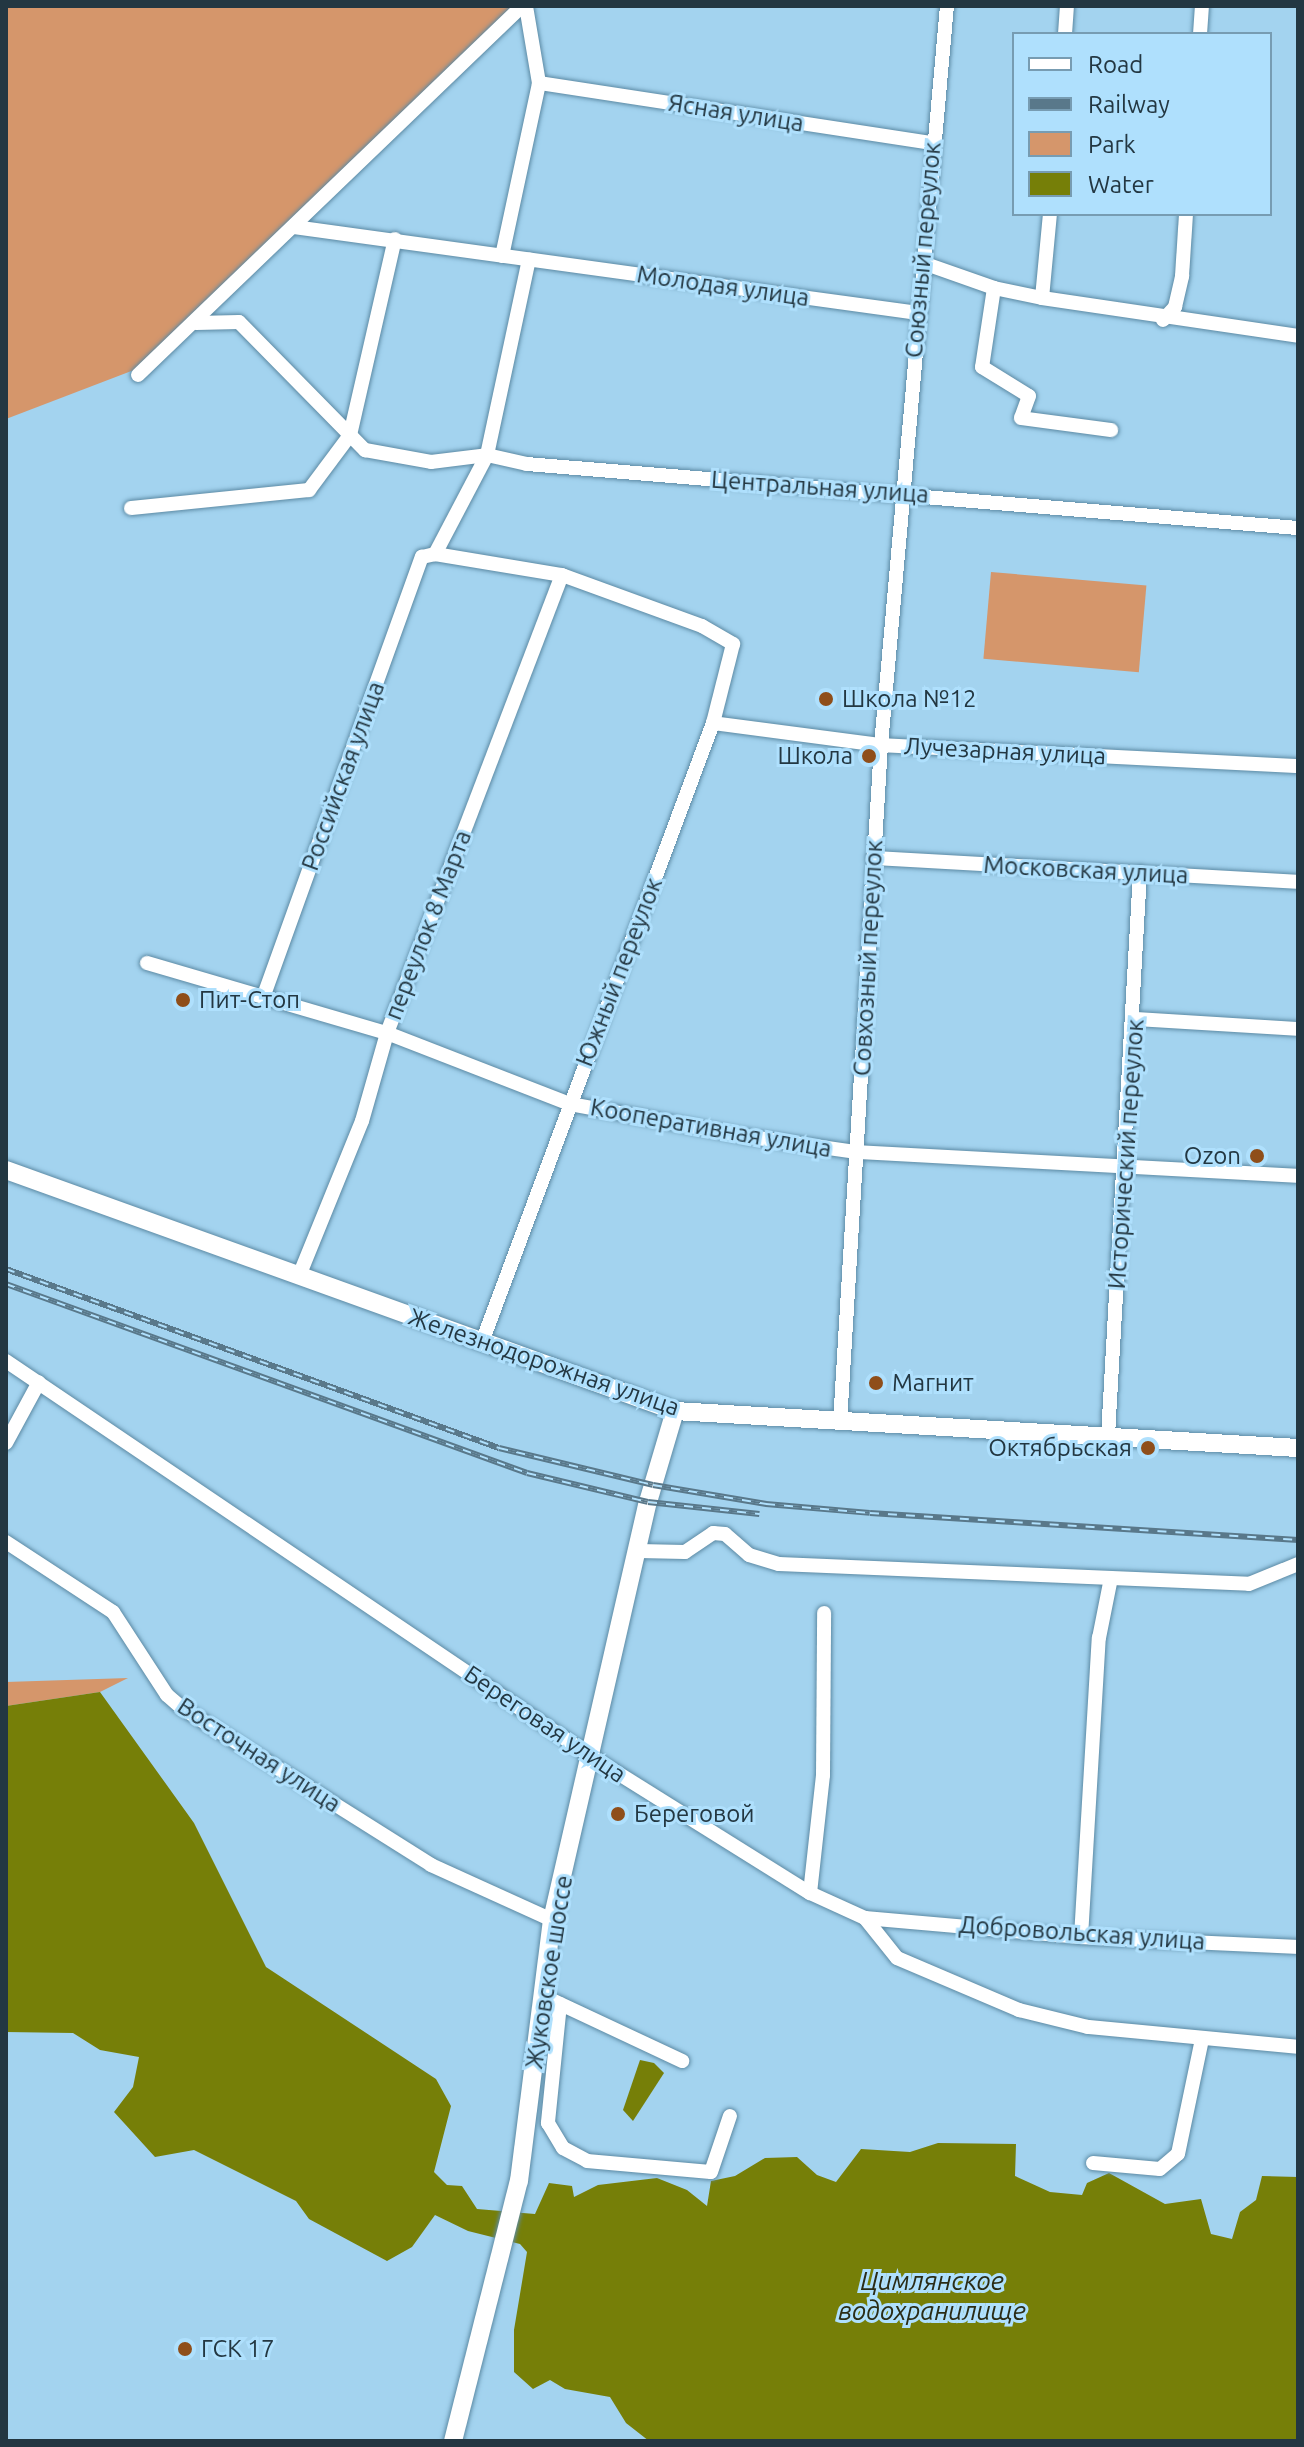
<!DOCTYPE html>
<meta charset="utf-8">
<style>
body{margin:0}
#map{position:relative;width:1304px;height:2447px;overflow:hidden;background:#a3d3ef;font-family:Ubuntu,sans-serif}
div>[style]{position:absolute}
.green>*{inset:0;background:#d5966b;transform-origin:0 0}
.water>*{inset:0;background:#767f08}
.roads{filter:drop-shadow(0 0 2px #5c8aa4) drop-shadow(0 0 2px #5c8aa4)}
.minor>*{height:14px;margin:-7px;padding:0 7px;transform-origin:7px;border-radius:7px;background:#fff}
.major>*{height:18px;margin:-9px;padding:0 9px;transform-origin:9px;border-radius:9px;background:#fff}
.rail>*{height:6px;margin-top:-3px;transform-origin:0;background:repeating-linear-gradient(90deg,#afe0fd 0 9px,#59788a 0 18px);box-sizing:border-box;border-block:2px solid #59788a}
.dots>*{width:22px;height:22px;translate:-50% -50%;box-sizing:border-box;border:4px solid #afe0fd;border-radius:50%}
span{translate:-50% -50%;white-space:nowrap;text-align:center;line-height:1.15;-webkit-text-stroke:6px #afe0fd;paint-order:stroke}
.street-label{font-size:24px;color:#233742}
.poi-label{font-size:24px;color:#233742}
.left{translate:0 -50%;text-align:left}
.right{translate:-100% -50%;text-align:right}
.water-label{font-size:26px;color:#2a2c16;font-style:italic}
.frame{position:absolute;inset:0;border:8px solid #233742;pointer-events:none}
.legend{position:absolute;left:1012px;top:32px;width:260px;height:184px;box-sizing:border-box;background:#afe0fd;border:2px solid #779cb2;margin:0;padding:10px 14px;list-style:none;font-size:24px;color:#233742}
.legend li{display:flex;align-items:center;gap:16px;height:40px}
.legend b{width:40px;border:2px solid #779cb2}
</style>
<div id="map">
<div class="green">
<div style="clip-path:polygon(6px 6px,515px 6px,134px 370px,6px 419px)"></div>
<div style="left:991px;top:572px;width:156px;height:87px;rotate:5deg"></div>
<div style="clip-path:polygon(128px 1678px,100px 1692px,6px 1706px,6px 1682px)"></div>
</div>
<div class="water">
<div style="clip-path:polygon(100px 1692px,194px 1823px,266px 1967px,436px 2079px,451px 2106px,434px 2172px,447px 2185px,462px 2186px,477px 2209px,535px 2214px,549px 2183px,572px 2186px,574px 2197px,598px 2185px,657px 2178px,687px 2190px,707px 2206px,711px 2181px,735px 2176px,765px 2158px,797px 2157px,817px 2175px,836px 2182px,861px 2149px,910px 2152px,938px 2143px,1016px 2144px,1015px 2176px,1050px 2192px,1082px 2195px,1087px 2183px,1109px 2173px,1165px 2204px,1201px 2199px,1211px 2234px,1232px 2239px,1240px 2212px,1256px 2200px,1262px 2176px,1298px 2177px,1298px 2441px,649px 2441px,626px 2423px,610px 2397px,565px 2389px,550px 2380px,533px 2389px,514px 2372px,514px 2330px,527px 2252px,520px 2244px,468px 2231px,435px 2215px,412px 2247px,387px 2261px,309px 2219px,296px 2201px,194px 2150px,155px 2157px,114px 2112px,133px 2087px,139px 2057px,100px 2050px,73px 2033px,6px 2032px,6px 1706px)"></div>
<div style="clip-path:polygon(640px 2060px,654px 2063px,664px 2073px,633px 2121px,623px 2110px)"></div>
</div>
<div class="roads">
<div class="minor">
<div style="left:1065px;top:34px;width:28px;rotate:-86deg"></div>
<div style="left:1200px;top:34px;width:28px;rotate:-86deg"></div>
<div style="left:539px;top:83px;width:399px;rotate:8.7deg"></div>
<div style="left:294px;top:227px;width:630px;rotate:7.85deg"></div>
<div style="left:502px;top:256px;width:177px;rotate:-77.9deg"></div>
<div style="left:539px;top:83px;width:78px;rotate:-99.6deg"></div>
<div style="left:926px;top:264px;width:72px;rotate:19.4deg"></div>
<div style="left:994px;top:288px;width:49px;rotate:11.8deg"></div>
<div style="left:1042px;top:298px;width:259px;rotate:8.4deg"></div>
<div style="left:994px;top:288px;width:80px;rotate:98.6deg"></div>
<div style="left:982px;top:367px;width:55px;rotate:31.7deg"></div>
<div style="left:1029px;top:396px;width:23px;rotate:110deg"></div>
<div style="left:1021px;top:418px;width:91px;rotate:7.6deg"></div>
<div style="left:1042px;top:298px;width:84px;rotate:-84.6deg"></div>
<div style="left:1163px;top:320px;width:18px;rotate:-47deg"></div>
<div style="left:1175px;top:307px;width:32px;rotate:-77deg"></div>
<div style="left:1182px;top:276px;width:62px;rotate:-86.3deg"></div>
<div style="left:196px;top:323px;width:43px;rotate:-1.3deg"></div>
<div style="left:239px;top:322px;width:180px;rotate:45.5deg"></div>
<div style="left:365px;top:450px;width:67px;rotate:10.3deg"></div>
<div style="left:431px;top:462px;width:56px;rotate:-7.1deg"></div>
<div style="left:487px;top:455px;width:41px;rotate:12.7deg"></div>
<div style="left:527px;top:464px;width:774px;rotate:4.75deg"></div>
<div style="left:138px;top:375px;width:533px;rotate:-43.86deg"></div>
<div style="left:131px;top:508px;width:179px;rotate:-5.8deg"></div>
<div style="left:309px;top:490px;width:69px;rotate:-53.3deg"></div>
<div style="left:350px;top:435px;width:201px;rotate:-77.1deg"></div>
<div style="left:435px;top:554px;width:112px;rotate:-62.3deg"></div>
<div style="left:487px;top:455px;width:200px;rotate:-77.9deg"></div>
<div style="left:713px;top:723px;width:169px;rotate:7.5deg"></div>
<div style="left:881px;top:745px;width:418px;rotate:2.9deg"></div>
<div style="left:873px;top:858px;width:426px;rotate:3.2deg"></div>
<div style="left:147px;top:963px;width:250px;rotate:16.3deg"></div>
<div style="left:387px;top:1033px;width:196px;rotate:21.2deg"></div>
<div style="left:570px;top:1104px;width:177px;rotate:10.4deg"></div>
<div style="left:744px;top:1136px;width:114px;rotate:8.1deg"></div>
<div style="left:857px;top:1152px;width:442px;rotate:3.1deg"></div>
<div style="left:264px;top:995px;width:466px;rotate:-70.2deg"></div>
<div style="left:422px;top:557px;width:13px;rotate:-13deg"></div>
<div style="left:435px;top:554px;width:129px;rotate:9.4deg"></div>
<div style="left:562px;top:575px;width:149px;rotate:20deg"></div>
<div style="left:702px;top:626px;width:36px;rotate:30deg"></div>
<div style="left:733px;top:644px;width:81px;rotate:104.2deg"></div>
<div style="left:713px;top:723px;width:661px;rotate:110.46deg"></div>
<div style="left:1135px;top:1019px;width:163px;rotate:3.5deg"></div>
<div style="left:299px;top:1276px;width:167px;rotate:-67.9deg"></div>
<div style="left:362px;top:1121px;width:91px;rotate:-74.1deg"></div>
<div style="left:387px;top:1033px;width:490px;rotate:-69.1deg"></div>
<div style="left:6px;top:1361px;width:707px;rotate:34.05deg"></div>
<div style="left:592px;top:1757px;width:257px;rotate:32deg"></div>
<div style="left:810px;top:1893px;width:60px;rotate:24.4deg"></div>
<div style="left:865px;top:1918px;width:51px;rotate:51.3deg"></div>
<div style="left:897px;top:1958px;width:133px;rotate:23.1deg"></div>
<div style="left:1019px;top:2010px;width:71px;rotate:13.8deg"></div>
<div style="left:1088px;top:2027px;width:211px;rotate:5.4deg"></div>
<div style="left:840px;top:1423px;width:679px;rotate:-86.54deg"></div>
<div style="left:881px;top:745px;width:742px;rotate:-84.9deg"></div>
<div style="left:1108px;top:1436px;width:565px;rotate:-86.75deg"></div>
<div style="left:6px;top:1443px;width:69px;rotate:-61.6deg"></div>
<div style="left:6px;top:1542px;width:128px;rotate:33.2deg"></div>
<div style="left:113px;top:1612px;width:99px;rotate:57deg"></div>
<div style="left:167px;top:1695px;width:20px;rotate:41deg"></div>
<div style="left:182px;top:1708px;width:294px;rotate:32.2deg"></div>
<div style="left:431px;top:1865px;width:133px;rotate:24.4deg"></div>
<div style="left:639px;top:1551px;width:46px;rotate:1.2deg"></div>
<div style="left:685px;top:1552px;width:34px;rotate:-34deg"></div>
<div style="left:713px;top:1533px;width:12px;rotate:5deg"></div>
<div style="left:725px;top:1534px;width:32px;rotate:41deg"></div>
<div style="left:749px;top:1555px;width:31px;rotate:17deg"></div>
<div style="left:779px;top:1564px;width:470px;rotate:2.4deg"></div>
<div style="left:1249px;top:1584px;width:53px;rotate:-22.2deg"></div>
<div style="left:810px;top:1893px;width:119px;rotate:-83.7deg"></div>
<div style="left:823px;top:1775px;width:162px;rotate:-89.6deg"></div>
<div style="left:865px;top:1918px;width:217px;rotate:5deg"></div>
<div style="left:1081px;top:1937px;width:217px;rotate:2.6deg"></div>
<div style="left:1081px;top:1937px;width:300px;rotate:-86.6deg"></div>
<div style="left:1099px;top:1638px;width:61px;rotate:-78.7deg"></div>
<div style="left:552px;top:2000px;width:144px;rotate:25.1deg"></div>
<div style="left:560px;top:2004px;width:120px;rotate:95.8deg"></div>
<div style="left:548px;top:2123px;width:29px;rotate:59deg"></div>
<div style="left:563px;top:2148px;width:27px;rotate:28deg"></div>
<div style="left:587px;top:2161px;width:124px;rotate:5.1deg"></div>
<div style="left:711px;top:2172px;width:59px;rotate:-71.3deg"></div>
<div style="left:1093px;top:2163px;width:67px;rotate:5.1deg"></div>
<div style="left:1160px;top:2169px;width:23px;rotate:-40deg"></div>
<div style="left:1178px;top:2154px;width:117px;rotate:-78.2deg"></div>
</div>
<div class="major">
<div style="left:6px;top:1170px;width:711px;rotate:19.81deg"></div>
<div style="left:675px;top:1411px;width:624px;rotate:3.4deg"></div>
<div style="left:453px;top:2441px;width:268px;rotate:-75.8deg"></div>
<div style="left:519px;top:2181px;width:263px;rotate:-82.8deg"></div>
<div style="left:552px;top:1920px;width:429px;rotate:-77.1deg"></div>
<div style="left:648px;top:1502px;width:95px;rotate:-73.5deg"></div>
</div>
</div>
<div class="rail">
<div style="left:6px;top:1269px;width:524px;rotate:19.96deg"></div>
<div style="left:499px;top:1448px;width:158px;rotate:13.5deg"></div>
<div style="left:653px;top:1485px;width:115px;rotate:9.5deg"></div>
<div style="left:766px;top:1504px;width:104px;rotate:4.9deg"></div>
<div style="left:870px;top:1513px;width:429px;rotate:3.6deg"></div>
<div style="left:6px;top:1284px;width:554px;rotate:19.94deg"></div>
<div style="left:527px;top:1473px;width:124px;rotate:13.5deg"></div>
<div style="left:648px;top:1502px;width:112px;rotate:6.2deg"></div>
</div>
<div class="dots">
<div style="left:826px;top:699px;background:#8f4e1a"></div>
<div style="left:869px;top:756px;background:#8f4e1a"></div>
<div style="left:183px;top:1000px;background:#8f4e1a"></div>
<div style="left:1257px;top:1156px;background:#8f4e1a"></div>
<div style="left:876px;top:1383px;background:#8f4e1a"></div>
<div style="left:1148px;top:1448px;background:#8f4e1a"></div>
<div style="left:618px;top:1814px;background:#8f4e1a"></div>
<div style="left:185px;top:2349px;background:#8f4e1a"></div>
</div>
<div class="street-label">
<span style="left:736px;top:113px;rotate:9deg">Ясная улица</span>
<span style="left:923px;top:250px;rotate:-85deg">Союзный переулок</span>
<span style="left:723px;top:286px;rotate:8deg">Молодая улица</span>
<span style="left:820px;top:487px;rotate:4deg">Центральная улица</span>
<span style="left:1005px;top:751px;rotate:3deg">Лучезарная улица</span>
<span style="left:343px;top:776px;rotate:-70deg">Российская улица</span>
<span style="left:1086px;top:870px;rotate:3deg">Московская улица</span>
<span style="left:428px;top:925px;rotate:-69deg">переулок 8 Марта</span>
<span style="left:868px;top:958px;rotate:-87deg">Совхозный переулок</span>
<span style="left:619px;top:972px;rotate:-69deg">Южный переулок</span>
<span style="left:711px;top:1128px;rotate:10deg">Кооперативная улица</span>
<span style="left:1126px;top:1154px;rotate:-86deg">Исторический переулок</span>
<span style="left:544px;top:1362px;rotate:19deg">Железнодорожная улица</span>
<span style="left:545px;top:1724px;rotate:34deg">Береговая улица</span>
<span style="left:259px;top:1755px;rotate:33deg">Восточная улица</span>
<span style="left:1082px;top:1933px;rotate:4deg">Добровольская улица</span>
<span style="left:549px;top:1972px;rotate:-81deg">Жуковское шоссе</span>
</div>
<div class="poi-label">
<span class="left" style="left:842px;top:699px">Школа №12</span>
<span class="right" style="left:853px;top:756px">Школа</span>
<span class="left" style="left:199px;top:1000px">Пит-Стоп</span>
<span class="right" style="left:1241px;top:1156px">Ozon</span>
<span class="left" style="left:892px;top:1383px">Магнит</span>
<span class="right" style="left:1132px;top:1448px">Октябрьская</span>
<span class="left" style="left:634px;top:1814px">Береговой</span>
<span class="left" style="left:201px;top:2349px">ГСК 17</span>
</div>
<div class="water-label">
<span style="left:932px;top:2296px">Цимлянское<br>водохранилище</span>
</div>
<div class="frame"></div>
<ul class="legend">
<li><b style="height:10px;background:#fff"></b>Road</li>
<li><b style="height:10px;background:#59788a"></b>Railway</li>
<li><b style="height:22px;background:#d5966b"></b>Park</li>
<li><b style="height:22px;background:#767f08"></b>Water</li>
</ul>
</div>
